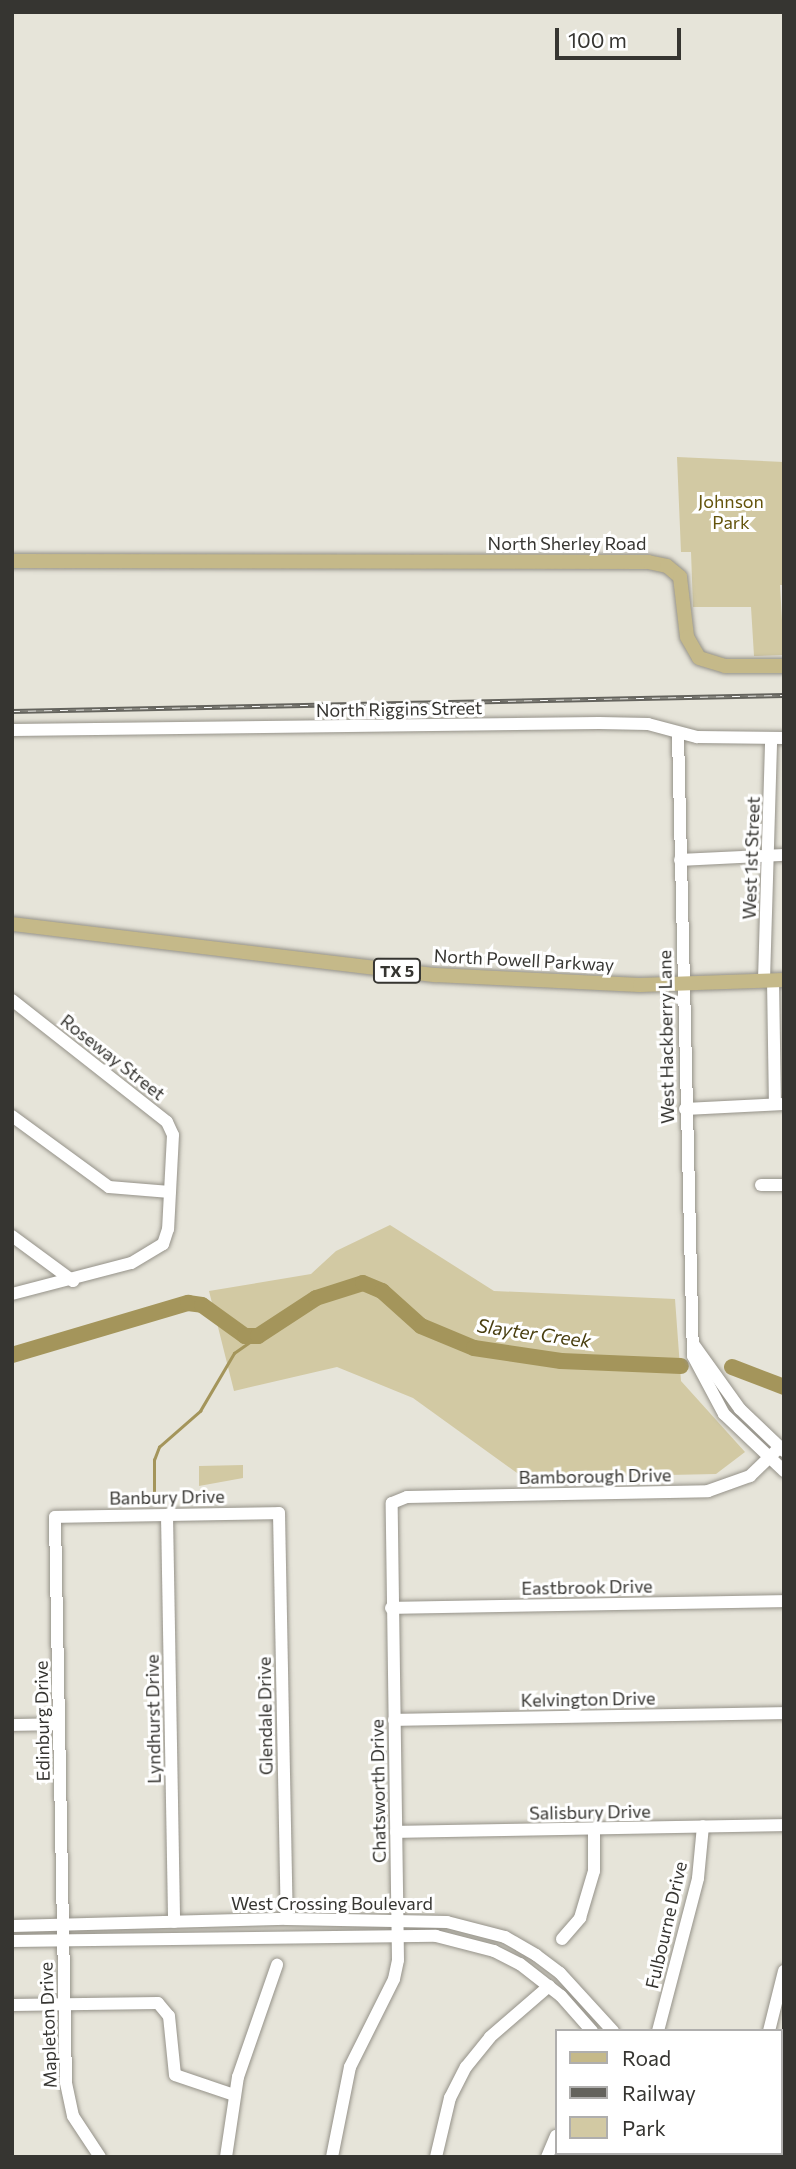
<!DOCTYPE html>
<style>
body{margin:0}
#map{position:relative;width:796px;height:2169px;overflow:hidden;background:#e6e4d9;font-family:Commissioner,sans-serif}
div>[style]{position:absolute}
.green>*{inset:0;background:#d2c9a3}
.stream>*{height:2.5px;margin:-1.25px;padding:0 1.25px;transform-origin:1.25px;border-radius:1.25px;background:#a4955b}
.river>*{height:16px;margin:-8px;padding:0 8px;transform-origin:8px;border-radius:8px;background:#a4955b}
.roads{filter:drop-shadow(0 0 2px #959289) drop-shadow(0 0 2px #959289)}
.minor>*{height:12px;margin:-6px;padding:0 6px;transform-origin:6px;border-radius:6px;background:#fff}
.major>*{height:14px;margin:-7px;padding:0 7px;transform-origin:7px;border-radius:7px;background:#c5b989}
.rail>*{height:5px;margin-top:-2.5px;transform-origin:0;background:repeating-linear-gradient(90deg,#fff 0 8px,#64635d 0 16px);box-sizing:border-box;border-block:2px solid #64635d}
span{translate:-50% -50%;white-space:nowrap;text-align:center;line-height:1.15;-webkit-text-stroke:6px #fff;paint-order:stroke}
.shield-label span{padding:2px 5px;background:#fff;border:2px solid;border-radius:5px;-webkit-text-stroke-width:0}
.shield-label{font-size:16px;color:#363531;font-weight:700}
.park-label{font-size:18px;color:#64540c}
.street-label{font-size:18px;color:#363531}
.water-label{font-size:19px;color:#483d0e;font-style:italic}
.frame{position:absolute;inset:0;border:14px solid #363531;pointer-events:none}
.legend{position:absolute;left:555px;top:2029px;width:228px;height:126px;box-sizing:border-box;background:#fff;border:2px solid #afaead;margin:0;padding:9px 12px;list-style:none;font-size:21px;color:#363531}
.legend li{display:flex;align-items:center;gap:14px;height:35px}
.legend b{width:35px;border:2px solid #afaead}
.scale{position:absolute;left:555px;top:28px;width:126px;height:32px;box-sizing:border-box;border:4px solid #363531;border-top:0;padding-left:9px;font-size:21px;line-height:24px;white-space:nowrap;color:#363531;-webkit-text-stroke:5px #fff;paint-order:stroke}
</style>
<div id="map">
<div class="green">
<div style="clip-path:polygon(677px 457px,784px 462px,784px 585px,780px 585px,784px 655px,754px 656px,751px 607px,693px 607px,691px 552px,681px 552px)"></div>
<div style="clip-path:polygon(390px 1225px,494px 1291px,675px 1299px,681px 1381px,745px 1452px,716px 1474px,524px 1478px,413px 1398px,337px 1367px,234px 1391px,209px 1291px,311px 1274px,336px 1251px)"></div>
<div style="clip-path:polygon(243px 1465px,243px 1478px,199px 1486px,199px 1466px)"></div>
</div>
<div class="stream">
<div style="left:154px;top:1492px;width:32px;rotate:-90deg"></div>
<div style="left:154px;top:1460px;width:14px;rotate:-69deg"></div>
<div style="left:159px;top:1447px;width:55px;rotate:-41.3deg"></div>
<div style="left:200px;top:1411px;width:67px;rotate:-59.6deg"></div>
<div style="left:234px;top:1353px;width:29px;rotate:-35deg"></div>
</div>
<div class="river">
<div style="left:12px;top:1355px;width:184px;rotate:-16.5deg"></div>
<div style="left:188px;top:1303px;width:14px;rotate:8deg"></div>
<div style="left:202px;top:1305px;width:53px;rotate:35.8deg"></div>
<div style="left:245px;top:1336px;width:13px"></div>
<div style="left:258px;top:1336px;width:69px;rotate:-33.2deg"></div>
<div style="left:316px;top:1298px;width:49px;rotate:-17.7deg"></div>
<div style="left:363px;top:1283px;width:21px;rotate:23deg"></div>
<div style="left:382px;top:1291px;width:52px;rotate:41.9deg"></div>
<div style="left:421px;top:1326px;width:57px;rotate:22.5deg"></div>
<div style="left:474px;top:1348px;width:88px;rotate:8.5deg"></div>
<div style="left:561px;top:1361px;width:120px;rotate:2.4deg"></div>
<div style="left:732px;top:1367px;width:56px;rotate:21deg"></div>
</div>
<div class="roads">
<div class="minor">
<div style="left:12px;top:730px;width:587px;rotate:-0.68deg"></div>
<div style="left:599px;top:723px;width:49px;rotate:1.2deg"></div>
<div style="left:648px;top:724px;width:51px;rotate:14.9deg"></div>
<div style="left:697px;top:737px;width:87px;rotate:0.7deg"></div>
<div style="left:678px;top:735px;width:621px;rotate:88.62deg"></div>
<div style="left:693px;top:1356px;width:66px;rotate:61.9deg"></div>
<div style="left:724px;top:1414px;width:83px;rotate:43.5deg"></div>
<div style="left:680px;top:860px;width:104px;rotate:-2.8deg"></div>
<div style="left:764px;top:980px;width:242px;rotate:-88.3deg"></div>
<div style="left:773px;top:980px;width:124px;rotate:89.1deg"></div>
<div style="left:12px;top:1000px;width:197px;rotate:38.2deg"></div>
<div style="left:167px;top:1122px;width:14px;rotate:65deg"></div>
<div style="left:173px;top:1135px;width:94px;rotate:93deg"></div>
<div style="left:168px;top:1229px;width:16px;rotate:108deg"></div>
<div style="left:163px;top:1244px;width:37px;rotate:149deg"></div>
<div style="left:131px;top:1263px;width:123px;rotate:165.4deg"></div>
<div style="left:685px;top:1109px;width:99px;rotate:-2.9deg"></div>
<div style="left:12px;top:1116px;width:120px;rotate:36.2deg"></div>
<div style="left:109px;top:1187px;width:61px;rotate:4.7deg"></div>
<div style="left:761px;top:1185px;width:23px"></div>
<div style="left:12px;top:1236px;width:76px;rotate:36.4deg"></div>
<div style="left:694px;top:1345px;width:79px;rotate:54.3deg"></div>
<div style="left:740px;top:1409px;width:61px;rotate:43.7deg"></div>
<div style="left:167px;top:1515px;width:407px;rotate:89deg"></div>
<div style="left:391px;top:1608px;width:393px;rotate:-1deg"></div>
<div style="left:394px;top:1720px;width:390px;rotate:-1deg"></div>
<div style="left:12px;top:1725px;width:47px;rotate:-1.2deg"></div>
<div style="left:396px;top:1832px;width:388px;rotate:-1deg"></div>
<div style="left:12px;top:1926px;width:275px;rotate:-1.5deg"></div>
<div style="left:287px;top:1919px;width:160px;rotate:1.1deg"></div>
<div style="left:447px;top:1922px;width:60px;rotate:14.5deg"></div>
<div style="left:505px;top:1937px;width:36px;rotate:30deg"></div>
<div style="left:536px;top:1955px;width:30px;rotate:37deg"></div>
<div style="left:560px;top:1973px;width:79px;rotate:47.6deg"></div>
<div style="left:562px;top:1939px;width:28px;rotate:-49deg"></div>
<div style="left:580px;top:1918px;width:49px;rotate:-73.4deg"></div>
<div style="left:594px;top:1871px;width:41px;rotate:-90deg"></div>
<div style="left:12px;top:1941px;width:424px;rotate:-0.7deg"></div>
<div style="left:436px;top:1936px;width:60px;rotate:14.5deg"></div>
<div style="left:494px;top:1951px;width:29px;rotate:27deg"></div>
<div style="left:520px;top:1964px;width:52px;rotate:38deg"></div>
<div style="left:561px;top:1996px;width:47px;rotate:48.5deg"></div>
<div style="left:12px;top:2005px;width:146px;rotate:-0.8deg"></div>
<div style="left:158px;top:2003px;width:17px;rotate:50deg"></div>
<div style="left:169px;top:2016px;width:59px;rotate:84.2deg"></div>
<div style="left:175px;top:2075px;width:62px;rotate:18.7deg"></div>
<div style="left:658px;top:2031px;width:158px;rotate:-75.3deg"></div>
<div style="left:698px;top:1878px;width:52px;rotate:-84.5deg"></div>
<div style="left:769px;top:2031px;width:62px;rotate:-76deg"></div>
<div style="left:780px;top:2107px;width:4px"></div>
<div style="left:780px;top:2121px;width:4px"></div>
<div style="left:638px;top:2153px;width:5px;rotate:53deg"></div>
<div style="left:100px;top:2157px;width:49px;rotate:-123.4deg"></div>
<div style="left:73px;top:2116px;width:35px;rotate:-102deg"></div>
<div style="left:66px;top:2082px;width:565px;rotate:-91.12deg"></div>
<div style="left:55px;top:1517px;width:224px;rotate:-1deg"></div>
<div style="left:279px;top:1513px;width:406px;rotate:88.9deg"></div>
<div style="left:226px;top:2157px;width:81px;rotate:-81.5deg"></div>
<div style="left:238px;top:2077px;width:119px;rotate:-70.8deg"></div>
<div style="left:332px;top:2157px;width:92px;rotate:-78.7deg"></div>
<div style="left:350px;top:2067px;width:98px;rotate:-63.4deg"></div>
<div style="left:394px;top:1979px;width:19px;rotate:-78deg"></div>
<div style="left:398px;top:1960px;width:457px;rotate:-90.8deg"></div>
<div style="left:392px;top:1503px;width:16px;rotate:-22deg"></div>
<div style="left:407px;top:1497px;width:301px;rotate:-1.1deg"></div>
<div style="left:708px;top:1491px;width:45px;rotate:-19.7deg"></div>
<div style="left:750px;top:1476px;width:42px;rotate:-44deg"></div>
<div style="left:436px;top:2157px;width:61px;rotate:-76.7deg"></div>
<div style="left:450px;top:2098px;width:35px;rotate:-63deg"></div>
<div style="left:466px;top:2067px;width:38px;rotate:-51deg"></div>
<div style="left:490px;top:2037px;width:78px;rotate:-40.8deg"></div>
<div style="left:547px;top:2157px;width:23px;rotate:-67deg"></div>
<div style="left:763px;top:2157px;width:4px;rotate:-76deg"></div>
</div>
<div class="major">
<div style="left:12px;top:561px;width:636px;rotate:0.09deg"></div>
<div style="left:648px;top:562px;width:19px;rotate:12deg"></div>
<div style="left:667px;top:566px;width:17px;rotate:40deg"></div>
<div style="left:680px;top:577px;width:60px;rotate:83.3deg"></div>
<div style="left:687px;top:637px;width:24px;rotate:60deg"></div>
<div style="left:699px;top:658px;width:27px;rotate:17deg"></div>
<div style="left:725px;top:666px;width:59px"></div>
<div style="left:12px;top:924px;width:426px;rotate:6.9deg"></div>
<div style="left:435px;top:975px;width:205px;rotate:2.8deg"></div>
<div style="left:640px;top:985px;width:144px;rotate:-2deg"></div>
</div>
</div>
<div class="rail">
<div style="left:12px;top:711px;width:772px;rotate:-1.19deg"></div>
</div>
<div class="shield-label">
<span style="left:397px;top:971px">TX 5</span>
</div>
<div class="park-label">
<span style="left:731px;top:512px">Johnson<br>Park</span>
</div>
<div class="street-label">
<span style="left:567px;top:543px">North Sherley Road</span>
<span style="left:399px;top:709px;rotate:-1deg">North Riggins Street</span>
<span style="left:751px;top:858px;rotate:-88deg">West 1st Street</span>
<span style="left:524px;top:960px;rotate:3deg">North Powell Parkway</span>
<span style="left:666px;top:1037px;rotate:-91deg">West Hackberry Lane</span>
<span style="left:113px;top:1057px;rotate:38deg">Roseway Street</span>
<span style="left:595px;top:1476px;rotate:-1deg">Bamborough Drive</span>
<span style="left:167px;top:1497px;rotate:-1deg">Banbury Drive</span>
<span style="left:587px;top:1587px;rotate:-1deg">Eastbrook Drive</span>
<span style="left:588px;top:1699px;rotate:-1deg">Kelvington Drive</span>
<span style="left:265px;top:1716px;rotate:-91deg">Glendale Drive</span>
<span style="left:153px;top:1719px;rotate:-91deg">Lyndhurst Drive</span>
<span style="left:42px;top:1721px;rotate:-91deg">Edinburg Drive</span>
<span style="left:378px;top:1791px;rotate:-91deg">Chatsworth Drive</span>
<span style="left:590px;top:1812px;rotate:-1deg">Salisbury Drive</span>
<span style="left:332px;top:1903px">West Crossing Boulevard</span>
<span style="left:666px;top:1925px;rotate:-77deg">Fulbourne Drive</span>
<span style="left:48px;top:2025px;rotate:-92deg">Mapleton Drive</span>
</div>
<div class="water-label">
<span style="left:534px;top:1333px;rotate:8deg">Slayter Creek</span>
</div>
<div class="frame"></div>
<ul class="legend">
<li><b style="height:9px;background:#c5b989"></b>Road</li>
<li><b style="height:9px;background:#64635d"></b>Railway</li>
<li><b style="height:19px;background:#d2c9a3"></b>Park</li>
</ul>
<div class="scale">100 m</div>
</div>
